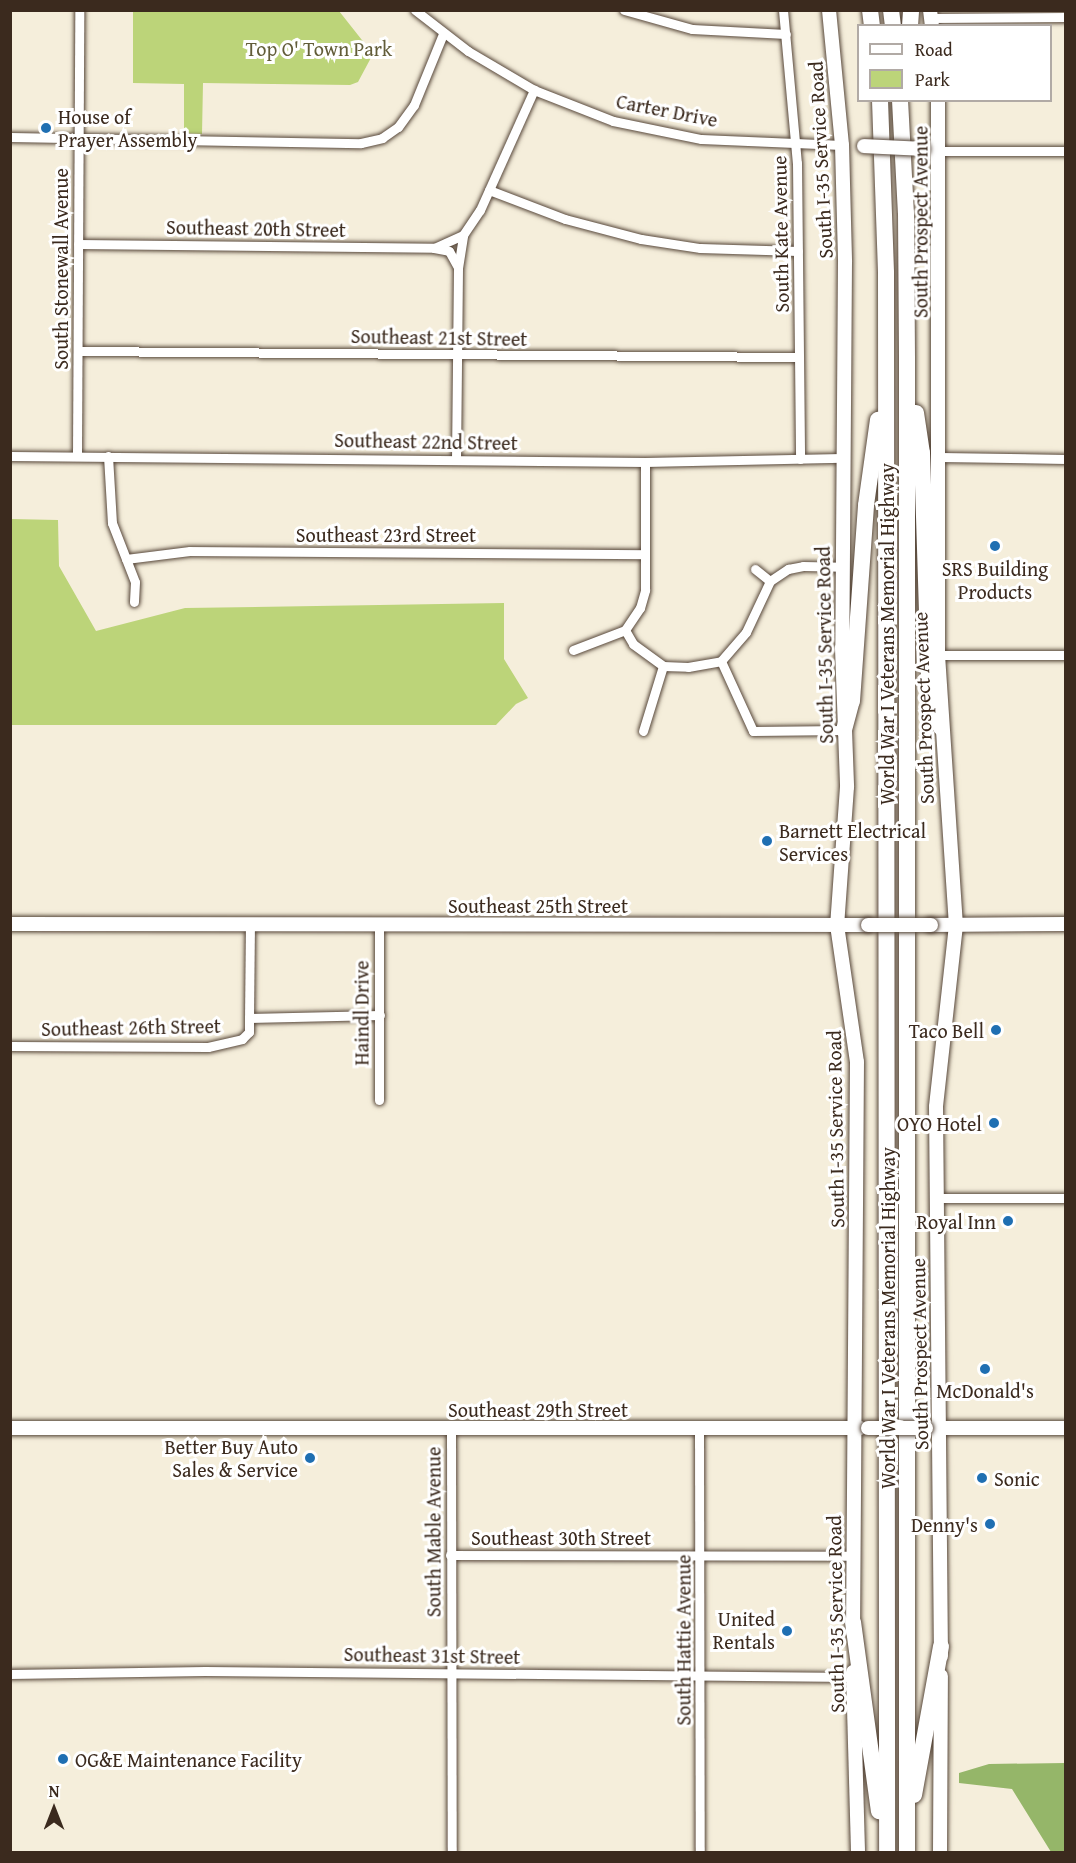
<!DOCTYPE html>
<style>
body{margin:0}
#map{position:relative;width:1076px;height:1863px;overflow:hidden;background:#f5eedb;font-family:"Gentium Book Plus",serif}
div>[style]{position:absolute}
.green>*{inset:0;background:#bcd479}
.forest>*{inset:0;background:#95b669}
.roads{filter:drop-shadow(0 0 2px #57473a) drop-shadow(0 0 2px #57473a)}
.street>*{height:9px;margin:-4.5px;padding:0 4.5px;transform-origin:4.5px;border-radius:4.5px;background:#fff}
.secondary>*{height:14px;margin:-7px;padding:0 7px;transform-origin:7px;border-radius:7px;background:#fff}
.highway>*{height:16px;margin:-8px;padding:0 8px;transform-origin:8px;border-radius:8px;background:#fff}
.bridges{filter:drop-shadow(0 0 2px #57473a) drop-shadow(0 0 2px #57473a)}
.secondary-bridge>*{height:14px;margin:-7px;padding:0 7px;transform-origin:7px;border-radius:7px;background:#fff}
.dots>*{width:16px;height:16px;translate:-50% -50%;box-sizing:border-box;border:3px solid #fff;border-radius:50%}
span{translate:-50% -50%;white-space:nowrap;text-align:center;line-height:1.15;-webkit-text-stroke:6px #fff;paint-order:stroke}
.park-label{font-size:20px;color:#625d39}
.street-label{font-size:20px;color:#3b2a1e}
.poi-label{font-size:20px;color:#3b2a1e}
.left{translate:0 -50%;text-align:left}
.right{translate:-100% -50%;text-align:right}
.frame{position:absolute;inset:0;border:12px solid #3b2a1e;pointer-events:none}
.legend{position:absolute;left:857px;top:24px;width:195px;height:78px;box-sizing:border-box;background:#fff;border:2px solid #b1aaa5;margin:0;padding:8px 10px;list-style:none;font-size:18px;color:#3b2a1e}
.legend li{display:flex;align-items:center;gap:12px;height:30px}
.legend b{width:30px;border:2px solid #b1aaa5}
.north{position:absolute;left:24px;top:1779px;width:60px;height:60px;-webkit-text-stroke:4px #fff;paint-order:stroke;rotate:0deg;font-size:16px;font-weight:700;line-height:24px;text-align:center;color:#3b2a1e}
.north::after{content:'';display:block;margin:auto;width:21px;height:27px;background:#3b2a1e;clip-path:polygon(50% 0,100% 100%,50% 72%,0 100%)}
</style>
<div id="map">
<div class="green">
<div style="clip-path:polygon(133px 11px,339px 11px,373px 54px,358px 82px,350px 85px,203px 83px,202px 134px,184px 133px,184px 84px,133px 83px)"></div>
<div style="clip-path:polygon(11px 519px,58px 520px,59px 566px,96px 631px,185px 608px,504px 603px,504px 659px,528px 698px,516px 704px,496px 725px,11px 725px)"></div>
</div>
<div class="forest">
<div style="clip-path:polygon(1065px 1763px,1065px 1852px,1051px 1852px,1012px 1789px,959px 1783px,959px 1773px,989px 1764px)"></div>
</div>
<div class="roads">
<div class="street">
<div style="left:415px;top:10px;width:67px;rotate:37.7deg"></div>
<div style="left:468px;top:51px;width:77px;rotate:30.6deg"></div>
<div style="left:534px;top:90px;width:85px;rotate:21.4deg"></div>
<div style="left:613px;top:121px;width:90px;rotate:11.6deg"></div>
<div style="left:701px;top:139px;width:141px;rotate:2.4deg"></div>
<div style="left:624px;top:10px;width:71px;rotate:15.6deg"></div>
<div style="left:692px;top:29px;width:94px;rotate:3deg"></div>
<div style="left:783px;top:10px;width:154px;rotate:84.8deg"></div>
<div style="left:797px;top:163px;width:296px;rotate:89.4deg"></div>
<div style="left:932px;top:18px;width:134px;rotate:-0.4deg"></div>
<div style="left:10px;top:137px;width:351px;rotate:1deg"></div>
<div style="left:361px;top:143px;width:22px;rotate:-13deg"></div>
<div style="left:382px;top:138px;width:19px;rotate:-35deg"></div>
<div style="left:398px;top:127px;width:27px;rotate:-54deg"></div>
<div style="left:414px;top:105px;width:77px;rotate:-67.8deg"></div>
<div style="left:941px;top:151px;width:125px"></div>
<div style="left:489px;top:190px;width:81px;rotate:20.9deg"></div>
<div style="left:565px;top:219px;width:79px;rotate:14.7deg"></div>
<div style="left:641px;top:239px;width:60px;rotate:8.7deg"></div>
<div style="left:700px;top:248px;width:98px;rotate:1.8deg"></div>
<div style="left:78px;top:244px;width:356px;rotate:0.6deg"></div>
<div style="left:434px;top:248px;width:32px;rotate:-24deg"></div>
<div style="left:434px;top:248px;width:15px;rotate:11deg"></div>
<div style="left:449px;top:251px;width:18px;rotate:61deg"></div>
<div style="left:78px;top:351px;width:721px;rotate:0.48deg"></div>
<div style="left:10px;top:456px;width:635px;rotate:0.54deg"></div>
<div style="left:645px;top:462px;width:197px;rotate:-1.2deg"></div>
<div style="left:77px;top:456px;width:446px;rotate:-89.7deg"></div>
<div style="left:108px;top:456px;width:67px;rotate:86.6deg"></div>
<div style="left:112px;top:523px;width:63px;rotate:68.7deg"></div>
<div style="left:135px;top:582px;width:20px;rotate:93deg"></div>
<div style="left:940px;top:457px;width:126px;rotate:0.9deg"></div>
<div style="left:456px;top:460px;width:192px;rotate:-89.4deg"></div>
<div style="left:458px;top:268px;width:33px;rotate:-81deg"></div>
<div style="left:463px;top:235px;width:30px;rotate:-56deg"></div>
<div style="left:480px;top:210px;width:132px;rotate:-65.8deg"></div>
<div style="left:126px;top:559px;width:64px;rotate:-7.1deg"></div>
<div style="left:190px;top:551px;width:455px;rotate:0.4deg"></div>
<div style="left:755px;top:569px;width:19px;rotate:39deg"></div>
<div style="left:625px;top:630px;width:16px;rotate:60deg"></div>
<div style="left:633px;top:644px;width:37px;rotate:36deg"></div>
<div style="left:663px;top:666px;width:25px;rotate:2deg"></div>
<div style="left:688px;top:667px;width:34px;rotate:-10deg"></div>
<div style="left:721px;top:661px;width:38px;rotate:-49deg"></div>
<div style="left:746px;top:632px;width:56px;rotate:-64.8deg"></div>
<div style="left:770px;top:581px;width:22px;rotate:-34deg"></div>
<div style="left:788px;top:569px;width:15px;rotate:-11deg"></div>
<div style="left:803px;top:566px;width:39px;rotate:1deg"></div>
<div style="left:573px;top:650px;width:56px;rotate:-21deg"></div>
<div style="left:625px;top:630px;width:27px;rotate:-56deg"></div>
<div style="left:640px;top:608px;width:19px;rotate:-74deg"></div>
<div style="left:645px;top:590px;width:128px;rotate:-90deg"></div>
<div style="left:938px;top:655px;width:128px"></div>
<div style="left:721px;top:661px;width:77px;rotate:65.4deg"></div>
<div style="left:753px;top:731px;width:91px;rotate:-0.6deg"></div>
<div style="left:643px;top:731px;width:68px;rotate:-72.9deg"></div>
<div style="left:249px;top:1018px;width:94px;rotate:-89.4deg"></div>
<div style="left:10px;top:1046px;width:198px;rotate:0.3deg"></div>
<div style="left:208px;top:1047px;width:35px;rotate:-13deg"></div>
<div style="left:242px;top:1039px;width:10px;rotate:-45deg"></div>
<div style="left:249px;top:1032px;width:14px;rotate:-90deg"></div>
<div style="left:249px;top:1018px;width:131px;rotate:-1.3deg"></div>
<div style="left:379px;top:1100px;width:175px;rotate:-90deg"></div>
<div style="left:937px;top:1198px;width:129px"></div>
<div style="left:451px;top:1428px;width:424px;rotate:89.9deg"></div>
<div style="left:699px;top:1428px;width:424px;rotate:89.9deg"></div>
<div style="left:450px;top:1555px;width:402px;rotate:0.1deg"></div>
<div style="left:10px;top:1674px;width:195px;rotate:-0.9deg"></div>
<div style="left:205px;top:1671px;width:648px;rotate:0.53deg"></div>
</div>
<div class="secondary">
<div style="left:829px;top:10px;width:136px;rotate:84.5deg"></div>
<div style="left:842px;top:145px;width:117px;rotate:88.5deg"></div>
<div style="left:845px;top:262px;width:386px;rotate:90.4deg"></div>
<div style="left:842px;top:648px;width:139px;rotate:87.9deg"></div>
<div style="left:847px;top:787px;width:138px;rotate:94.1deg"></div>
<div style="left:837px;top:925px;width:138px;rotate:81.7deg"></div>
<div style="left:857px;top:1062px;width:570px;rotate:90.4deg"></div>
<div style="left:930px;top:10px;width:16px;rotate:83deg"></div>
<div style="left:938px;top:100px;width:555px;rotate:90deg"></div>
<div style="left:938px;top:655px;width:271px;rotate:86.2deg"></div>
<div style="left:956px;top:925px;width:183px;rotate:96.3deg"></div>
<div style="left:936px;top:1107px;width:549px;rotate:89.48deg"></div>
<div style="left:10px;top:924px;width:858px;rotate:0.07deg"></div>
<div style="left:931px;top:925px;width:135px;rotate:-0.4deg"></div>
<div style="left:10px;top:1428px;width:850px"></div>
<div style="left:934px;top:1428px;width:132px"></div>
<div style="left:853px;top:1672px;width:180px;rotate:88.4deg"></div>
<div style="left:940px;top:1852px;width:176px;rotate:-89.7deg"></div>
</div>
<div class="highway">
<div style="left:870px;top:10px;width:16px;rotate:83deg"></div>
<div style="left:891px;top:10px;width:16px;rotate:83deg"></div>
<div style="left:910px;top:26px;width:16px;rotate:-86deg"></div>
<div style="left:880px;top:100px;width:173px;rotate:88deg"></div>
<div style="left:886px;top:273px;width:1579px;rotate:89.96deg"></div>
<div style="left:900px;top:100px;width:113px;rotate:87deg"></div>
<div style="left:906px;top:213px;width:146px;rotate:89.6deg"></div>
<div style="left:907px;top:359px;width:1493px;rotate:90deg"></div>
<div style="left:916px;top:413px;width:40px;rotate:81.5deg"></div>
<div style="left:922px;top:453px;width:222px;rotate:88.2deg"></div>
<div style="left:929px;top:675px;width:54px;rotate:77.2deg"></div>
<div style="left:844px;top:730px;width:30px;rotate:-75deg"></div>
<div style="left:852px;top:701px;width:196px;rotate:-85.9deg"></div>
<div style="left:866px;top:505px;width:86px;rotate:-82deg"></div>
<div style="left:853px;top:1622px;width:191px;rotate:82.2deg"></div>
<div style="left:914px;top:1795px;width:151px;rotate:-79.7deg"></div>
</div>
</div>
<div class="bridges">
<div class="secondary-bridge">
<div style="left:864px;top:146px;width:59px;rotate:2.9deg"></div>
<div style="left:868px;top:925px;width:63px"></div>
<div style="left:868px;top:1428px;width:58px"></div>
</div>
</div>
<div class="dots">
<div style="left:46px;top:128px;background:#1f6fb2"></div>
<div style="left:995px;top:546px;background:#1f6fb2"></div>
<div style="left:767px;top:841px;background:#1f6fb2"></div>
<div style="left:996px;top:1030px;background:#1f6fb2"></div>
<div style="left:994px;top:1123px;background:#1f6fb2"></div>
<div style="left:1008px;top:1221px;background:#1f6fb2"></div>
<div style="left:985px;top:1369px;background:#1f6fb2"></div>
<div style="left:310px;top:1458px;background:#1f6fb2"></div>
<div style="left:982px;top:1478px;background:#1f6fb2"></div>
<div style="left:990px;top:1524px;background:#1f6fb2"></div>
<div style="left:787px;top:1631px;background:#1f6fb2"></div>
<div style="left:63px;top:1759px;background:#1f6fb2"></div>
</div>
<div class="park-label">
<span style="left:319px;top:48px">Top O' Town Park</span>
</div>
<div class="street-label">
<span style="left:667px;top:110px;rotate:11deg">Carter Drive</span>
<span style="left:820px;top:160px;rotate:-93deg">South I-35 Service Road</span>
<span style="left:920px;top:222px;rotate:-90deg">South Prospect Avenue</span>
<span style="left:256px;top:228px;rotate:1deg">Southeast 20th Street</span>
<span style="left:780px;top:234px;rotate:-91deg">South Kate Avenue</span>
<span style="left:60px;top:269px;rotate:-90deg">South Stonewall Avenue</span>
<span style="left:439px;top:337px;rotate:1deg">Southeast 21st Street</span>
<span style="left:426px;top:441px;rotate:1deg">Southeast 22nd Street</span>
<span style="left:386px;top:534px">Southeast 23rd Street</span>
<span style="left:886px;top:634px;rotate:-90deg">World War I Veterans Memorial Highway</span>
<span style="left:824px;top:645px;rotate:-91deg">South I-35 Service Road</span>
<span style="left:923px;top:708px;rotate:-92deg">South Prospect Avenue</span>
<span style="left:538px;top:905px">Southeast 25th Street</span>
<span style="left:361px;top:1013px;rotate:-90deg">Haindl Drive</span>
<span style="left:131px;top:1027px;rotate:-1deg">Southeast 26th Street</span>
<span style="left:835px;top:1129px;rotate:-91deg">South I-35 Service Road</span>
<span style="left:887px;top:1318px;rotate:-90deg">World War I Veterans Memorial Highway</span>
<span style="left:919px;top:1354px;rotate:-91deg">South Prospect Avenue</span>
<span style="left:538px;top:1409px">Southeast 29th Street</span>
<span style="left:433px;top:1532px;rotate:-90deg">South Mable Avenue</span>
<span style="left:561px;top:1537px">Southeast 30th Street</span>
<span style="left:835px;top:1614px;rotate:-91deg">South I-35 Service Road</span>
<span style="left:683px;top:1640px;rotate:-90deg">South Hattie Avenue</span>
<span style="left:432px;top:1655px;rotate:1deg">Southeast 31st Street</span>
</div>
<div class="poi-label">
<span class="left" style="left:58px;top:128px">House of<br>Prayer Assembly</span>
<span style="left:995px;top:580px">SRS Building<br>Products</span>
<span class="left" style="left:779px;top:842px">Barnett Electrical<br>Services</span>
<span class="right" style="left:984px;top:1030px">Taco Bell</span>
<span class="right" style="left:982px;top:1123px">OYO Hotel</span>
<span class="right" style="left:996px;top:1221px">Royal Inn</span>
<span style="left:985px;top:1390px">McDonald's</span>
<span class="right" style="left:298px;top:1458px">Better Buy Auto<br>Sales &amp; Service</span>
<span class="left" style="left:994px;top:1478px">Sonic</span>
<span class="right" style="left:978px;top:1524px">Denny's</span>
<span class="right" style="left:775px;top:1630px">United<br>Rentals</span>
<span class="left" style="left:75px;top:1759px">OG&amp;E Maintenance Facility</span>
</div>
<div class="frame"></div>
<ul class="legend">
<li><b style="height:8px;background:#fff"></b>Road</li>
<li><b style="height:16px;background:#bcd479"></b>Park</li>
</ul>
<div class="north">N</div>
</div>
